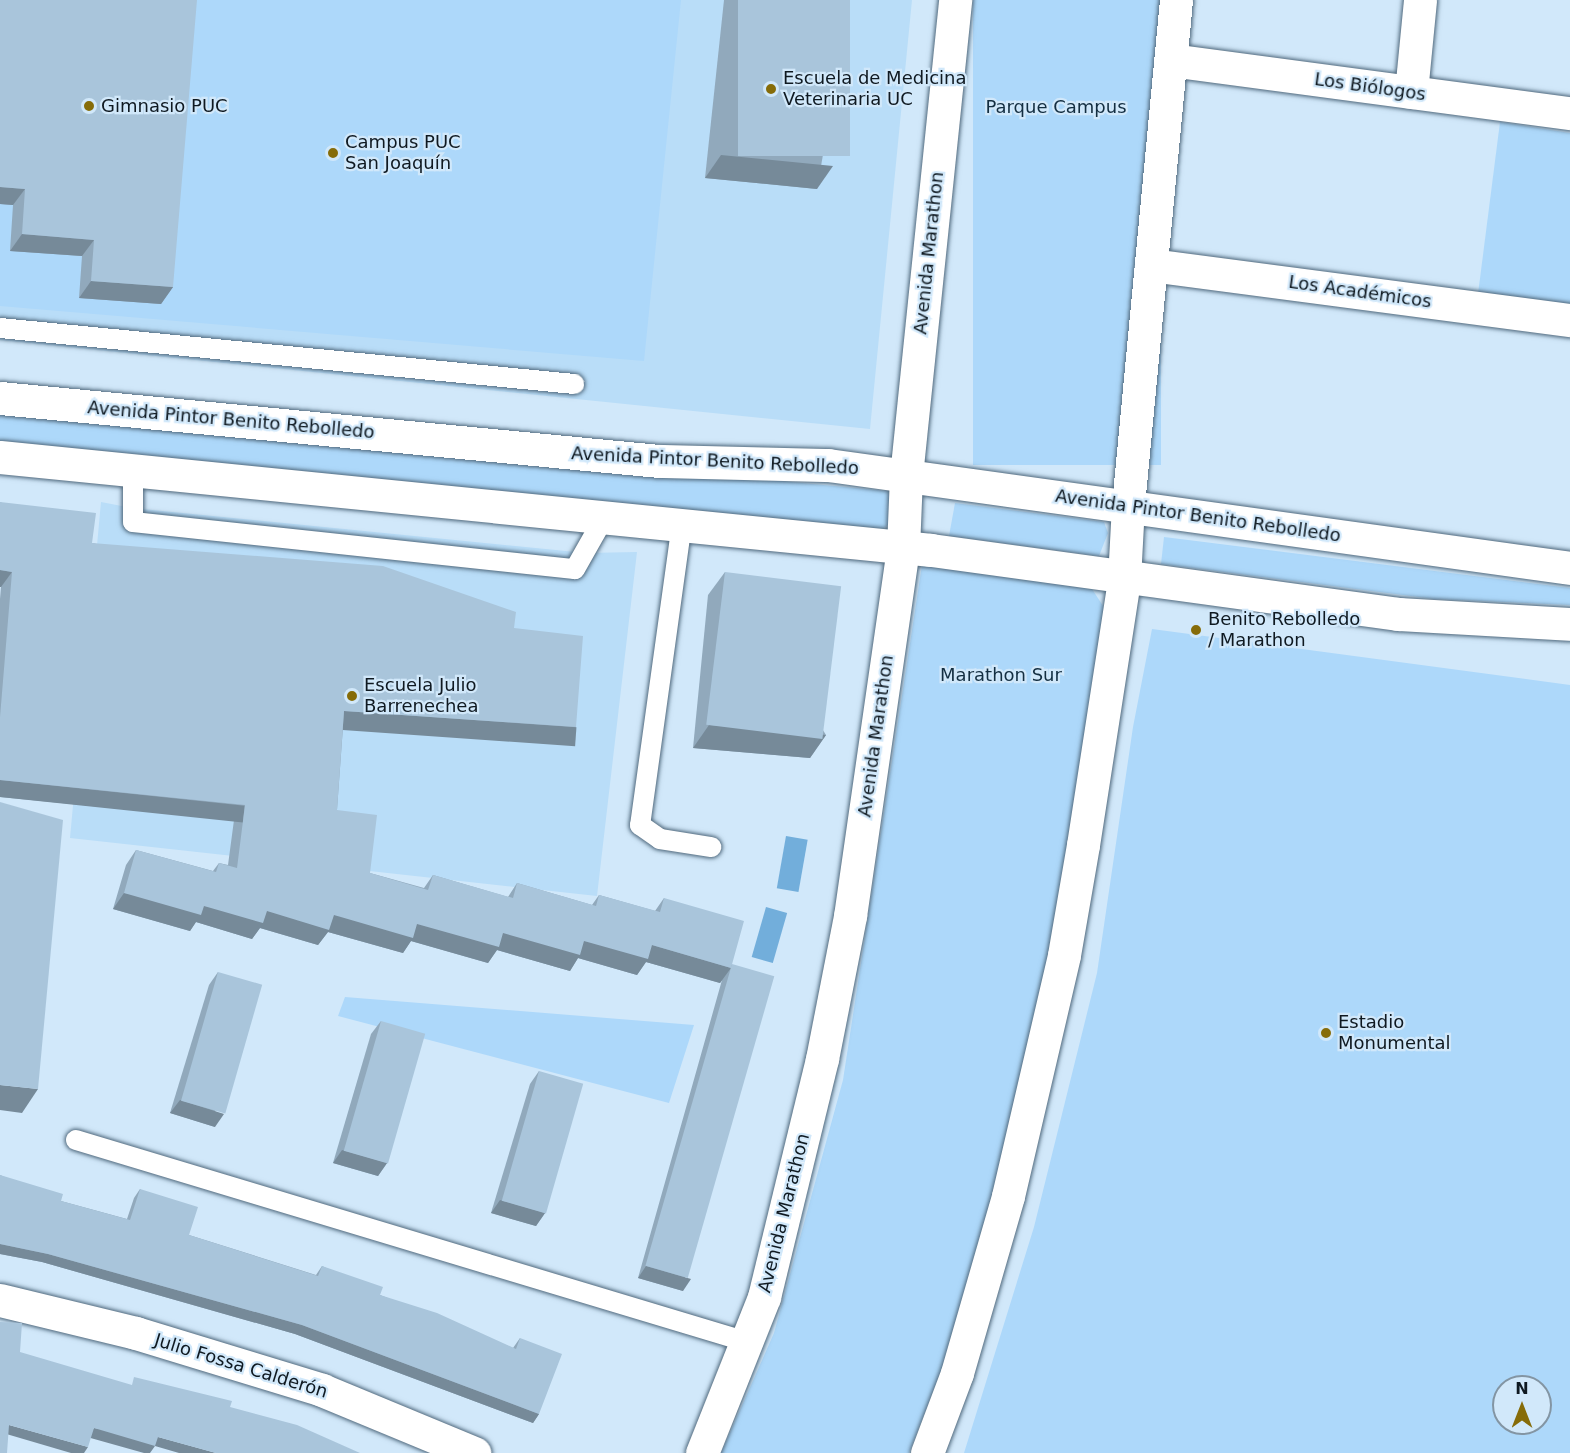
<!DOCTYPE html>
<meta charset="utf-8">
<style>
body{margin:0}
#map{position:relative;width:1570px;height:1453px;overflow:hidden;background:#d1e8fa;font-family:"DejaVu Sans",sans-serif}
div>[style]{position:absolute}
.built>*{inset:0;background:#b9ddf8}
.green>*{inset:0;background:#add8fa;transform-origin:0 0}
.water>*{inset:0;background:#72aedb;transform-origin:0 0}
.roads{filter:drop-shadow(0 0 2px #50697d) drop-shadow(0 0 2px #50697d)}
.lane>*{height:20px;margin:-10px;padding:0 10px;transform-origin:10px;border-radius:10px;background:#fff}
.street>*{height:33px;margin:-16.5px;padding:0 16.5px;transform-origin:16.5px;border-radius:16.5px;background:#fff}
.secondary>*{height:33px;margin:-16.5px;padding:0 16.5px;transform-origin:16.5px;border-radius:16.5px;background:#fff}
.wall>*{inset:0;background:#91a9bc}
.shaded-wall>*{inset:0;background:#768a99;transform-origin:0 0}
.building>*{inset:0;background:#a9c5db;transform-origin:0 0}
.dots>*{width:16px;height:16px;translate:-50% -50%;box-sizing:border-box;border:3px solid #d1e8fa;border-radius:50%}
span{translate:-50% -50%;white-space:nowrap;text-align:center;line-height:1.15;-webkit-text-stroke:4.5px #d1e8fa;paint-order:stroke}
.poi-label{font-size:18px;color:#0f1921}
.left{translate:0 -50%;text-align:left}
.street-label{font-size:18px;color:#0f1921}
.park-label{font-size:18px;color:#132e41}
.north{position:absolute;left:1492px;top:1375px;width:60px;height:60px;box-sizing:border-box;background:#d1e8fa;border:2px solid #8395a3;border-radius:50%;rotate:0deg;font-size:16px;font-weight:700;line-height:24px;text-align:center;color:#0f1921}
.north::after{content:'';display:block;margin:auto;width:21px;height:27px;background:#866c09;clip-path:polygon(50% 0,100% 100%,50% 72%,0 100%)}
</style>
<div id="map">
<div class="built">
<div style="clip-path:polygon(0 0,912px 0,870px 429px,0 340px)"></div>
<div style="clip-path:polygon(101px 502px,132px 508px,586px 553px,637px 552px,597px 896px,70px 838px)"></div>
</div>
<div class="green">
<div style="clip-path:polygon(0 0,681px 0,644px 361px,0 306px)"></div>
<div style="left:973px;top:0;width:188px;height:465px"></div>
<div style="clip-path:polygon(1500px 122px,1570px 133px,1570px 307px,1478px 294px)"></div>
<div style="clip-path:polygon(0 414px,645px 477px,760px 479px,888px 491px,894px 499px,891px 523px,882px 529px,0 441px)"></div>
<div style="clip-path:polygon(955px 503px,1104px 522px,1108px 533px,1099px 556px,949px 536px)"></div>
<div style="clip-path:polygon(1164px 537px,1570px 588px,1570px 605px,1434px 599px,1161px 564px)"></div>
<div style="clip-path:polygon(922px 565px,1092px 589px,1107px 612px,1034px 1036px,963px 1314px,909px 1453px,721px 1453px,774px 1333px,843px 1080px)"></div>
<div style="clip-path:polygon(evenodd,1152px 629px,1570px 685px,1570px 1453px,964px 1453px,1034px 1227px,1097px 973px,1133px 727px,1152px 629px,1504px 1387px,1540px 1387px,1540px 1423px,1504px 1423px,1504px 1387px)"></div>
<div style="clip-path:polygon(345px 997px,694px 1025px,669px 1103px,338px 1016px)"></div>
</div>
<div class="water">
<div style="left:786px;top:836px;width:22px;height:53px;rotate:10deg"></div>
<div style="left:766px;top:907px;width:22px;height:52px;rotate:16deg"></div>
</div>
<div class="roads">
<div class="lane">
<div style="left:0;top:328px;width:577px;rotate:5.57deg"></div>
<div style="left:133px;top:470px;width:52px;rotate:90deg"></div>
<div style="left:133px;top:522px;width:444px;rotate:6.1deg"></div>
<div style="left:575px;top:569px;width:61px;rotate:-60.5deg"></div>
<div style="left:682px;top:523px;width:305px;rotate:97.9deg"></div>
<div style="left:640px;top:825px;width:24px;rotate:35deg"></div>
<div style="left:660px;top:839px;width:52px;rotate:8.9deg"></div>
<div style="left:76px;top:1140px;width:701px;rotate:16.75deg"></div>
</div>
<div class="street">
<div style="left:1171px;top:60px;width:403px;rotate:7.6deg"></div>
<div style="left:1411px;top:92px;width:92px;rotate:-84.4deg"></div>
<div style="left:1151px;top:265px;width:423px;rotate:7.5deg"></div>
<div style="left:0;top:1300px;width:140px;rotate:13.6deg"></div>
<div style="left:136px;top:1333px;width:195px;rotate:17deg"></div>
<div style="left:322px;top:1390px;width:165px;rotate:22.5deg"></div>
</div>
<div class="secondary">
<div style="left:0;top:398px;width:662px;rotate:5.46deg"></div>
<div style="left:659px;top:461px;width:169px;rotate:1.4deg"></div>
<div style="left:828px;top:465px;width:749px;rotate:7.9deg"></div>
<div style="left:0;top:457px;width:936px;rotate:5.7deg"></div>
<div style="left:931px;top:550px;width:471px;rotate:7.8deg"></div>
<div style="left:1398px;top:614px;width:172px;rotate:3.3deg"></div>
<div style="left:702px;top:1453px;width:168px;rotate:-68.3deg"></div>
<div style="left:764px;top:1297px;width:245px;rotate:-76.3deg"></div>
<div style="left:822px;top:1059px;width:146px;rotate:-78.9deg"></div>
<div style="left:850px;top:916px;width:372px;rotate:-81.8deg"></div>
<div style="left:903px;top:548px;width:72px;rotate:-87.6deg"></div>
<div style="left:906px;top:476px;width:479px;rotate:-84.1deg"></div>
<div style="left:927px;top:1453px;width:85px;rotate:-69.4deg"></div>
<div style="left:957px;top:1373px;width:184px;rotate:-73.9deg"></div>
<div style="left:1008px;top:1196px;width:247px;rotate:-76.9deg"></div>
<div style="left:1064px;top:955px;width:112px;rotate:-80.2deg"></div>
<div style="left:1083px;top:845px;width:269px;rotate:-81.2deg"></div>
<div style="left:1124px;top:579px;width:74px;rotate:-86.9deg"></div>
<div style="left:1128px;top:505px;width:507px;rotate:-84.57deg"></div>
</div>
</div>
<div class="wall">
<div style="clip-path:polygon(0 0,173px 287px,161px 304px,79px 298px,82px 256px,10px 251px,13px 205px,0 204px)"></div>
<div style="clip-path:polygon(724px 0,850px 0,817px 189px,705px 178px)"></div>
<div style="clip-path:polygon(0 502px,92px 543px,514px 628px,576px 727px,566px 743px,343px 727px,337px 810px,370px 873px,424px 888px,433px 875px,508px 897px,517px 883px,592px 905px,599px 895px,655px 911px,664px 898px,732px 965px,683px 1291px,638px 1278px,722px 980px,720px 983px,646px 962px,637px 975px,578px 958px,570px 971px,497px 950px,488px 963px,411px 941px,403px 953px,328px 932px,318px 945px,260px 928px,252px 939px,196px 922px,190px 931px,113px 909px,126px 865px,136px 850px,213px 871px,219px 863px,228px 865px,234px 820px,0 797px,0 599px,1px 587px,0 587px)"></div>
<div style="clip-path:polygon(725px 572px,826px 735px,810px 758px,693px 748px,708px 595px)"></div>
<div style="clip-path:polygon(218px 972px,215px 1127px,170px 1113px,209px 985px)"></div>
<div style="clip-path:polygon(381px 1021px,387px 1163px,378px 1176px,333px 1163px,371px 1034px)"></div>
<div style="clip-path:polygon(539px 1071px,545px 1213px,536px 1226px,491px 1213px,530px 1084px)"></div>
<div style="clip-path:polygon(0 1175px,61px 1201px,127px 1219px,134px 1198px,140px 1189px,189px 1235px,316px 1275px,322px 1266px,380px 1295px,513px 1348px,520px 1338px,539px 1414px,533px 1423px,295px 1334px,42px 1262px,0 1254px)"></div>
</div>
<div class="shaded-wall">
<div style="clip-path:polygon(721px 155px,833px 166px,817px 189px,705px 178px)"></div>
<div style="clip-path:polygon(0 187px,25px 189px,13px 205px,0 204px)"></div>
<div style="clip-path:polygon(22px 234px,94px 240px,82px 256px,10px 251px)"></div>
<div style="clip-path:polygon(91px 281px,173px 287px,161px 304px,79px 298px)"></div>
<div style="clip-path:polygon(0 570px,12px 572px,1px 587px,0 587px)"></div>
<div style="left:344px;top:711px;width:233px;height:19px;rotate:4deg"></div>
<div style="clip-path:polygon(709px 725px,826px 735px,810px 758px,693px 748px)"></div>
<div style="left:0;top:780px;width:246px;height:17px;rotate:6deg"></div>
<div style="clip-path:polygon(124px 893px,204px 906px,267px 911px,334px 915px,584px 941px,652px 945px,731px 968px,720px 983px,646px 962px,637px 975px,578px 958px,570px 971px,497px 950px,488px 963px,411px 941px,403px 953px,328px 932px,318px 945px,260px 928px,252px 939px,196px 922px,190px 931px,113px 909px)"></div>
<div style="clip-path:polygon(0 1085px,38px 1089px,22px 1113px,0 1110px)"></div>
<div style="clip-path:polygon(180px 1100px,224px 1114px,215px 1127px,170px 1113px)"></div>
<div style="clip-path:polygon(342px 1150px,387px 1163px,378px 1176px,333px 1163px)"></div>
<div style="clip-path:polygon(500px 1200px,545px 1213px,536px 1226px,491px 1213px)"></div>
<div style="clip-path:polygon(0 1244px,48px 1254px,302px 1325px,539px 1414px,533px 1423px,295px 1334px,42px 1262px,0 1254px)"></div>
<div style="clip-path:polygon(646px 1266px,691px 1279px,683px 1291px,638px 1278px)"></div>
<div style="clip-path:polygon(9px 1425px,88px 1447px,84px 1453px,71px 1453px,3px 1433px)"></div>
<div style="clip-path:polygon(94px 1428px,158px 1437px,216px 1453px,179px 1453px,155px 1446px,150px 1453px,144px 1453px,87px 1437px)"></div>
</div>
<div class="building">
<div style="clip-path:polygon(0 0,197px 0,173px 287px,91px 281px,94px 240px,22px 234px,25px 189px,0 187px)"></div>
<div style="left:738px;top:0;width:112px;height:156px"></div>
<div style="clip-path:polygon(0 502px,96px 513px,92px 543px,383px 566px,516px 612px,514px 628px,583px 636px,576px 727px,344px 711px,337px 810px,377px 815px,370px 873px,428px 890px,433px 875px,513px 898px,517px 883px,596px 906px,599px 895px,660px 912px,664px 898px,744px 921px,731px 968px,652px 945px,648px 959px,584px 941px,580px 955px,503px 933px,499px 947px,417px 924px,413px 938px,334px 915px,329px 930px,267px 911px,263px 923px,204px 906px,201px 915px,124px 893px,136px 850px,216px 872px,219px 863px,237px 868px,245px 805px,0 780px,0 717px,12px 572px,0 570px)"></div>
<div style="left:725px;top:572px;width:117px;height:154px;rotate:7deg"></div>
<div style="clip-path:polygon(0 802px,63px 820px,38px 1089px,0 1085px)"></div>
<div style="left:732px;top:964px;width:44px;height:314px;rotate:16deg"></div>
<div style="left:218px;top:972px;width:46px;height:134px;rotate:16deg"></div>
<div style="left:381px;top:1021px;width:46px;height:135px;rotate:16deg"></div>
<div style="left:539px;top:1071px;width:46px;height:135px;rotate:16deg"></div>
<div style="clip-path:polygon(0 1175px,63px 1194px,61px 1201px,130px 1220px,140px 1189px,198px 1207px,189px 1235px,318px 1276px,322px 1266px,383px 1287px,380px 1295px,437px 1313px,516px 1349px,520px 1338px,562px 1354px,539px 1414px,302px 1325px,48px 1254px,0 1244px)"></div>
<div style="clip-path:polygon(0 1322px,22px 1323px,20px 1352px,132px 1385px,134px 1377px,232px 1401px,230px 1407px,297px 1425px,360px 1453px,216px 1453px,158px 1437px,155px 1446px,94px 1428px,88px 1447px,9px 1425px,7px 1453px,0 1453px)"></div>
</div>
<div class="dots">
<div style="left:771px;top:89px;background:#866c09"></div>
<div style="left:89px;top:106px;background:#866c09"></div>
<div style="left:333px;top:153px;background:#866c09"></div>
<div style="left:1196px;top:630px;background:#866c09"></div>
<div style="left:352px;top:696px;background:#866c09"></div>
<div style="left:1326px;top:1033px;background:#866c09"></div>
</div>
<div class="poi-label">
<span class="left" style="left:783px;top:89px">Escuela de Medicina<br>Veterinaria UC</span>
<span class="left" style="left:101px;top:106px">Gimnasio PUC</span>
<span class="left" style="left:345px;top:153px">Campus PUC<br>San Joaquín</span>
<span class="left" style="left:1208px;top:630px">Benito Rebolledo<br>/ Marathon</span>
<span class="left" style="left:364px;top:696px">Escuela Julio<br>Barrenechea</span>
<span class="left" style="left:1338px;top:1033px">Estadio<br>Monumental</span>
</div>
<div class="street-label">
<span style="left:1370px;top:87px;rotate:8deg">Los Biólogos</span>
<span style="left:929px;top:253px;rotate:-84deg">Avenida Marathon</span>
<span style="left:1360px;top:292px;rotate:8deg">Los Académicos</span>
<span style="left:231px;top:420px;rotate:5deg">Avenida Pintor Benito Rebolledo</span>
<span style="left:715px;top:461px;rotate:3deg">Avenida Pintor Benito Rebolledo</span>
<span style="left:1198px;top:516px;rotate:8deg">Avenida Pintor Benito Rebolledo</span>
<span style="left:876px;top:736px;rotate:-82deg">Avenida Marathon</span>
<span style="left:784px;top:1213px;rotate:-76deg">Avenida Marathon</span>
<span style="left:241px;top:1366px;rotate:17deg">Julio Fossa Calderón</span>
</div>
<div class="park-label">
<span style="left:1056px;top:107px">Parque Campus</span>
<span style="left:1001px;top:675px">Marathon Sur</span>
</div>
<div class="north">N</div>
</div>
